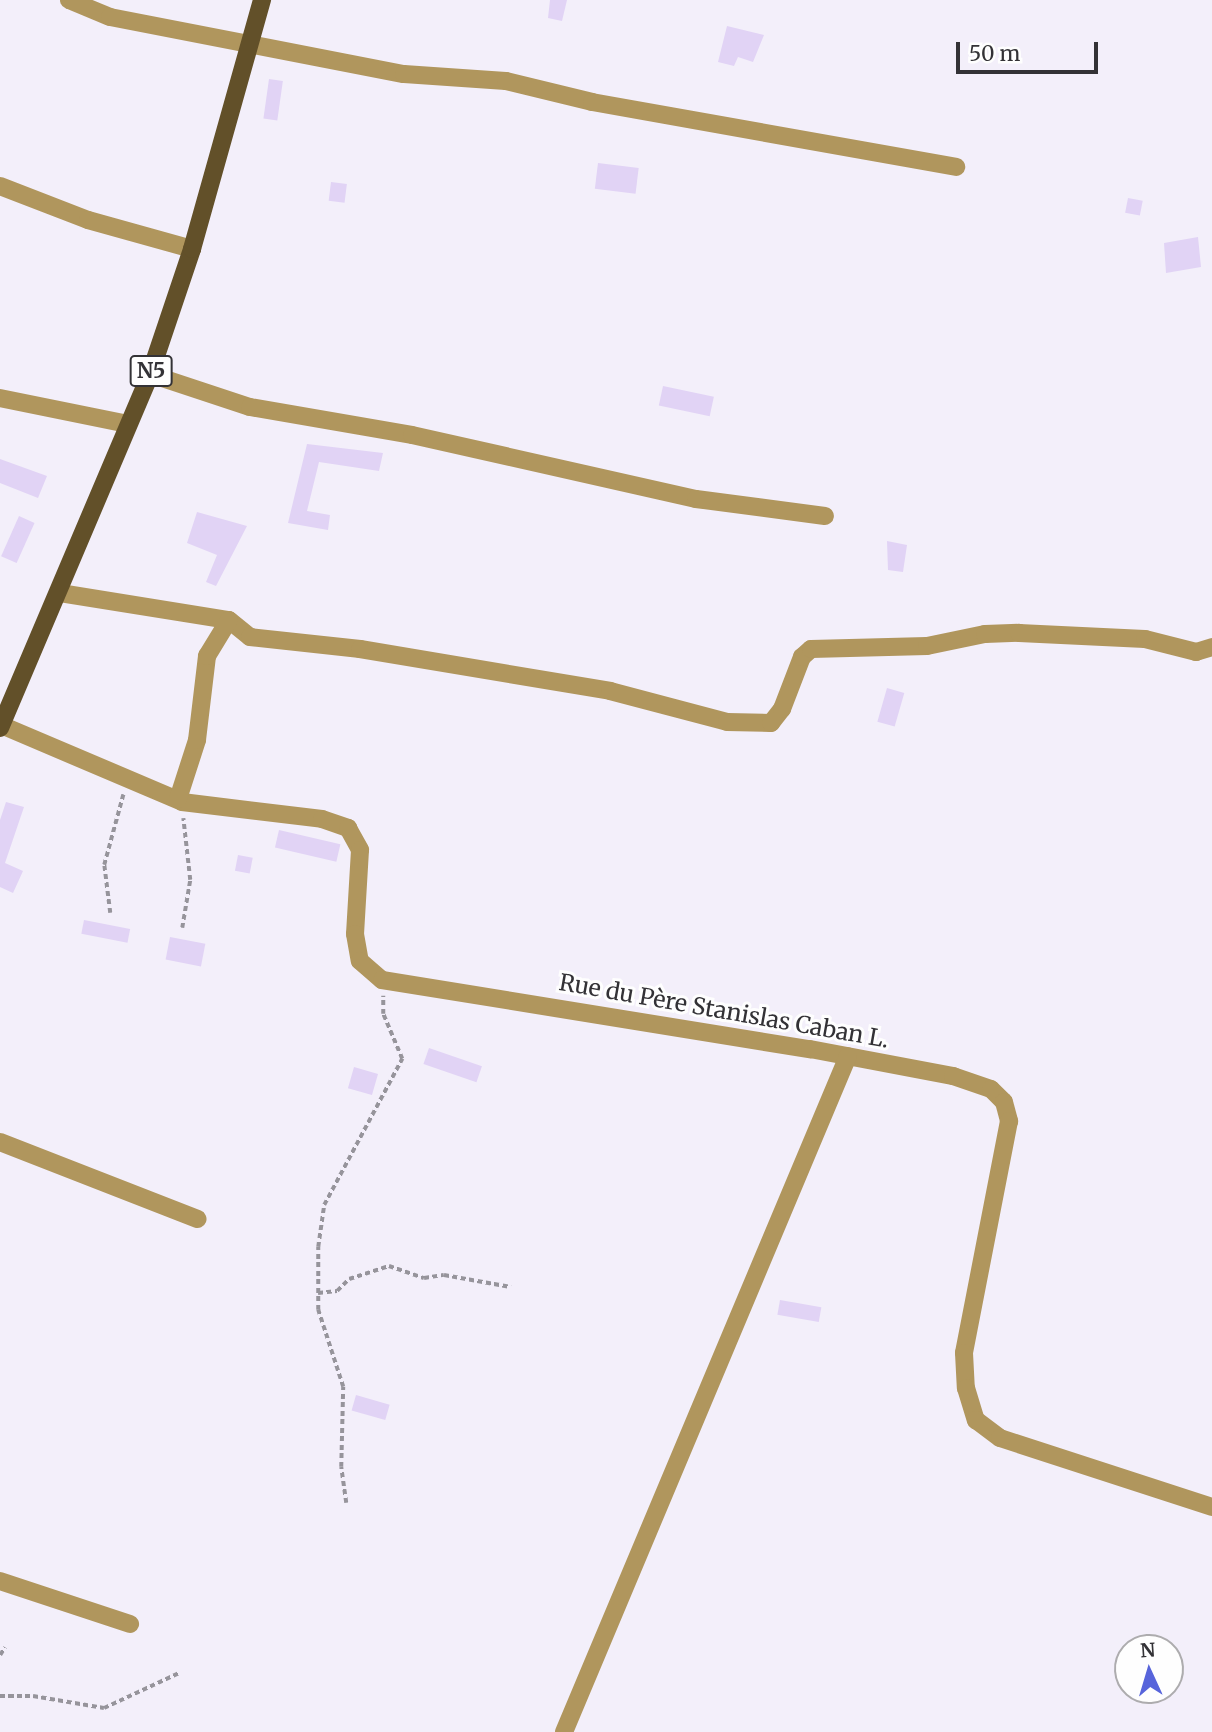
<!DOCTYPE html>
<meta charset="utf-8">
<style>
body{margin:0}
#map{position:relative;width:1212px;height:1732px;overflow:hidden;background:#f3effa;font-family:Merriweather,serif}
div>[style]{position:absolute}
.building>*{inset:0;background:#e1d3f5;transform-origin:0 0}
.path>*{height:3.5px;margin-top:-1.75px;transform-origin:0;background:repeating-linear-gradient(90deg,#96949b 0 5px,transparent 0 8.5px)}
.street>*{height:18px;margin:-9px;padding:0 9px;transform-origin:9px;border-radius:9px;background:#b0965d}
.primary>*{height:18px;margin:-9px;padding:0 9px;transform-origin:9px;border-radius:9px;background:#625029}
span{translate:-50% -50%;white-space:nowrap;text-align:center;line-height:1.15;-webkit-text-stroke:6px #fefefe;paint-order:stroke}
.shield-label span{padding:2px 5px;background:#fefefe;border:2px solid;border-radius:5px;-webkit-text-stroke-width:0}
.shield-label{font-size:21px;color:#333236;font-weight:700}
.street-label{font-size:23px;color:#333236}
.north{position:absolute;left:1114px;top:1634px;width:70px;height:70px;box-sizing:border-box;background:#fefefe;border:2px solid #adacae;border-radius:50%;rotate:356deg;font-size:19px;font-weight:700;line-height:28px;text-align:center;color:#333236}
.north::after{content:'';display:block;margin:auto;width:24px;height:32px;background:#5764db;clip-path:polygon(50% 0,100% 100%,50% 72%,0 100%)}
.scale{position:absolute;left:956px;top:42px;width:142px;height:32px;box-sizing:border-box;border:4px solid #333236;border-top:0;padding-left:9px;font-size:21px;line-height:24px;white-space:nowrap;color:#333236;-webkit-text-stroke:5px #fefefe;paint-order:stroke}
</style>
<div id="map">
<div class="building">
<div style="clip-path:polygon(550px 0,567px 0,562px 21px,548px 18px)"></div>
<div style="clip-path:polygon(727px 26px,764px 35px,753px 62px,738px 57px,734px 66px,718px 62px)"></div>
<div style="left:269px;top:79px;width:14px;height:40px;rotate:8deg"></div>
<div style="left:598px;top:163px;width:41px;height:26px;rotate:7deg"></div>
<div style="left:331px;top:182px;width:16px;height:19px;rotate:7deg"></div>
<div style="left:1128px;top:198px;width:15px;height:15px;rotate:11deg"></div>
<div style="clip-path:polygon(1198px 237px,1201px 267px,1166px 273px,1164px 243px)"></div>
<div style="left:663px;top:386px;width:52px;height:20px;rotate:12deg"></div>
<div style="clip-path:polygon(307px 444px,383px 453px,379px 471px,319px 462px,307px 511px,330px 515px,328px 530px,288px 523px)"></div>
<div style="clip-path:polygon(0 459px,47px 476px,38px 498px,0 483px)"></div>
<div style="clip-path:polygon(197px 512px,247px 526px,216px 586px,206px 582px,217px 555px,187px 543px)"></div>
<div style="left:19px;top:516px;width:17px;height:44px;rotate:24deg"></div>
<div style="clip-path:polygon(887px 541px,907px 545px,903px 572px,888px 570px)"></div>
<div style="left:887px;top:688px;width:18px;height:35px;rotate:16deg"></div>
<div style="clip-path:polygon(6px 802px,24px 807px,5px 863px,23px 871px,13px 893px,0 887px,0 820px)"></div>
<div style="left:279px;top:830px;width:63px;height:18px;rotate:13deg"></div>
<div style="left:238px;top:855px;width:15px;height:16px;rotate:11deg"></div>
<div style="left:84px;top:920px;width:47px;height:14px;rotate:11deg"></div>
<div style="left:170px;top:937px;width:36px;height:23px;rotate:11deg"></div>
<div style="left:429px;top:1048px;width:56px;height:17px;rotate:19deg"></div>
<div style="left:354px;top:1067px;width:25px;height:22px;rotate:16deg"></div>
<div style="left:780px;top:1300px;width:42px;height:15px;rotate:10deg"></div>
<div style="left:356px;top:1395px;width:35px;height:16px;rotate:16deg"></div>
</div>
<div class="path">
<div style="left:110px;top:913px;width:48px;rotate:-97.1deg"></div>
<div style="left:104px;top:865px;width:73px;rotate:-74.8deg"></div>
<div style="left:182px;top:928px;width:49px;rotate:-80.5deg"></div>
<div style="left:190px;top:880px;width:62px;rotate:-96.4deg"></div>
<div style="left:318px;top:1293px;width:19px;rotate:-6deg"></div>
<div style="left:337px;top:1291px;width:17px;rotate:-45deg"></div>
<div style="left:349px;top:1279px;width:42px;rotate:-18deg"></div>
<div style="left:389px;top:1266px;width:37px;rotate:19deg"></div>
<div style="left:424px;top:1278px;width:20px;rotate:-9deg"></div>
<div style="left:444px;top:1275px;width:68px;rotate:10.2deg"></div>
<div style="left:346px;top:1503px;width:36px;rotate:-98deg"></div>
<div style="left:341px;top:1467px;width:80px;rotate:-88.6deg"></div>
<div style="left:343px;top:1387px;width:81px;rotate:-108deg"></div>
<div style="left:318px;top:1310px;width:63px;rotate:-90deg"></div>
<div style="left:318px;top:1247px;width:42px;rotate:-81.9deg"></div>
<div style="left:324px;top:1205px;width:166px;rotate:-61.9deg"></div>
<div style="left:402px;top:1059px;width:49px;rotate:-112.9deg"></div>
<div style="left:383px;top:1014px;width:18px;rotate:-90deg"></div>
<div style="left:0;top:1655px;width:9px;rotate:-58deg"></div>
<div style="left:0;top:1696px;width:33px"></div>
<div style="left:33px;top:1696px;width:72px;rotate:9.6deg"></div>
<div style="left:104px;top:1708px;width:83px;rotate:-25deg"></div>
</div>
<div class="street">
<div style="left:69px;top:0;width:44px;rotate:22.5deg"></div>
<div style="left:110px;top:17px;width:299px;rotate:11deg"></div>
<div style="left:404px;top:74px;width:102px;rotate:3.9deg"></div>
<div style="left:506px;top:81px;width:89px;rotate:13.7deg"></div>
<div style="left:592px;top:102px;width:370px;rotate:10.1deg"></div>
<div style="left:0;top:186px;width:94px;rotate:21.1deg"></div>
<div style="left:88px;top:220px;width:108px;rotate:15.6deg"></div>
<div style="left:150px;top:374px;width:105px;rotate:18.3deg"></div>
<div style="left:250px;top:407px;width:164px;rotate:9.8deg"></div>
<div style="left:412px;top:435px;width:291px;rotate:12.7deg"></div>
<div style="left:696px;top:499px;width:130px;rotate:7.5deg"></div>
<div style="left:0;top:398px;width:131px;rotate:11.5deg"></div>
<div style="left:60px;top:593px;width:171px;rotate:9.1deg"></div>
<div style="left:229px;top:620px;width:27px;rotate:39deg"></div>
<div style="left:250px;top:637px;width:111px;rotate:6.2deg"></div>
<div style="left:360px;top:649px;width:254px;rotate:9.5deg"></div>
<div style="left:610px;top:691px;width:121px;rotate:14.8deg"></div>
<div style="left:727px;top:722px;width:44px;rotate:1.3deg"></div>
<div style="left:771px;top:723px;width:18px;rotate:-52deg"></div>
<div style="left:782px;top:709px;width:56px;rotate:-69deg"></div>
<div style="left:802px;top:657px;width:12px;rotate:-42deg"></div>
<div style="left:811px;top:649px;width:116px;rotate:-1.5deg"></div>
<div style="left:927px;top:646px;width:59px;rotate:-11.7deg"></div>
<div style="left:985px;top:634px;width:34px;rotate:-2deg"></div>
<div style="left:1019px;top:633px;width:126px;rotate:2.7deg"></div>
<div style="left:1145px;top:639px;width:53px;rotate:14.3deg"></div>
<div style="left:1196px;top:652px;width:17px;rotate:-17deg"></div>
<div style="left:1px;top:725px;width:197px;rotate:23deg"></div>
<div style="left:182px;top:802px;width:141px;rotate:6.9deg"></div>
<div style="left:322px;top:819px;width:28px;rotate:19deg"></div>
<div style="left:348px;top:828px;width:25px;rotate:61deg"></div>
<div style="left:360px;top:850px;width:84px;rotate:93.4deg"></div>
<div style="left:355px;top:934px;width:27px;rotate:80deg"></div>
<div style="left:360px;top:961px;width:29px;rotate:41deg"></div>
<div style="left:382px;top:980px;width:434px;rotate:9.2deg"></div>
<div style="left:810px;top:1049px;width:146px;rotate:10.7deg"></div>
<div style="left:953px;top:1076px;width:40px;rotate:18.9deg"></div>
<div style="left:991px;top:1089px;width:18px;rotate:45deg"></div>
<div style="left:1004px;top:1102px;width:20px;rotate:75deg"></div>
<div style="left:1009px;top:1121px;width:236px;rotate:101deg"></div>
<div style="left:964px;top:1353px;width:35px;rotate:87deg"></div>
<div style="left:966px;top:1388px;width:34px;rotate:73deg"></div>
<div style="left:976px;top:1420px;width:30px;rotate:37deg"></div>
<div style="left:1000px;top:1438px;width:223px;rotate:18deg"></div>
<div style="left:178px;top:799px;width:62px;rotate:-72.1deg"></div>
<div style="left:197px;top:740px;width:85px;rotate:-83.2deg"></div>
<div style="left:207px;top:656px;width:42px;rotate:-58.6deg"></div>
<div style="left:0;top:1142px;width:212px;rotate:21.3deg"></div>
<div style="left:0;top:1581px;width:137px;rotate:18.3deg"></div>
<div style="left:564px;top:1732px;width:733px;rotate:-67.21deg"></div>
</div>
<div class="primary">
<div style="left:0;top:728px;width:384px;rotate:-67deg"></div>
<div style="left:150px;top:374px;width:132px;rotate:-71.4deg"></div>
<div style="left:192px;top:249px;width:259px;rotate:-74.3deg"></div>
</div>
<div class="shield-label">
<span style="left:151px;top:371px">N5</span>
</div>
<div class="street-label">
<span style="left:724px;top:1011px;rotate:10deg">Rue du Père Stanislas Caban L.</span>
</div>
<div class="north">N</div>
<div class="scale">50 m</div>
</div>
